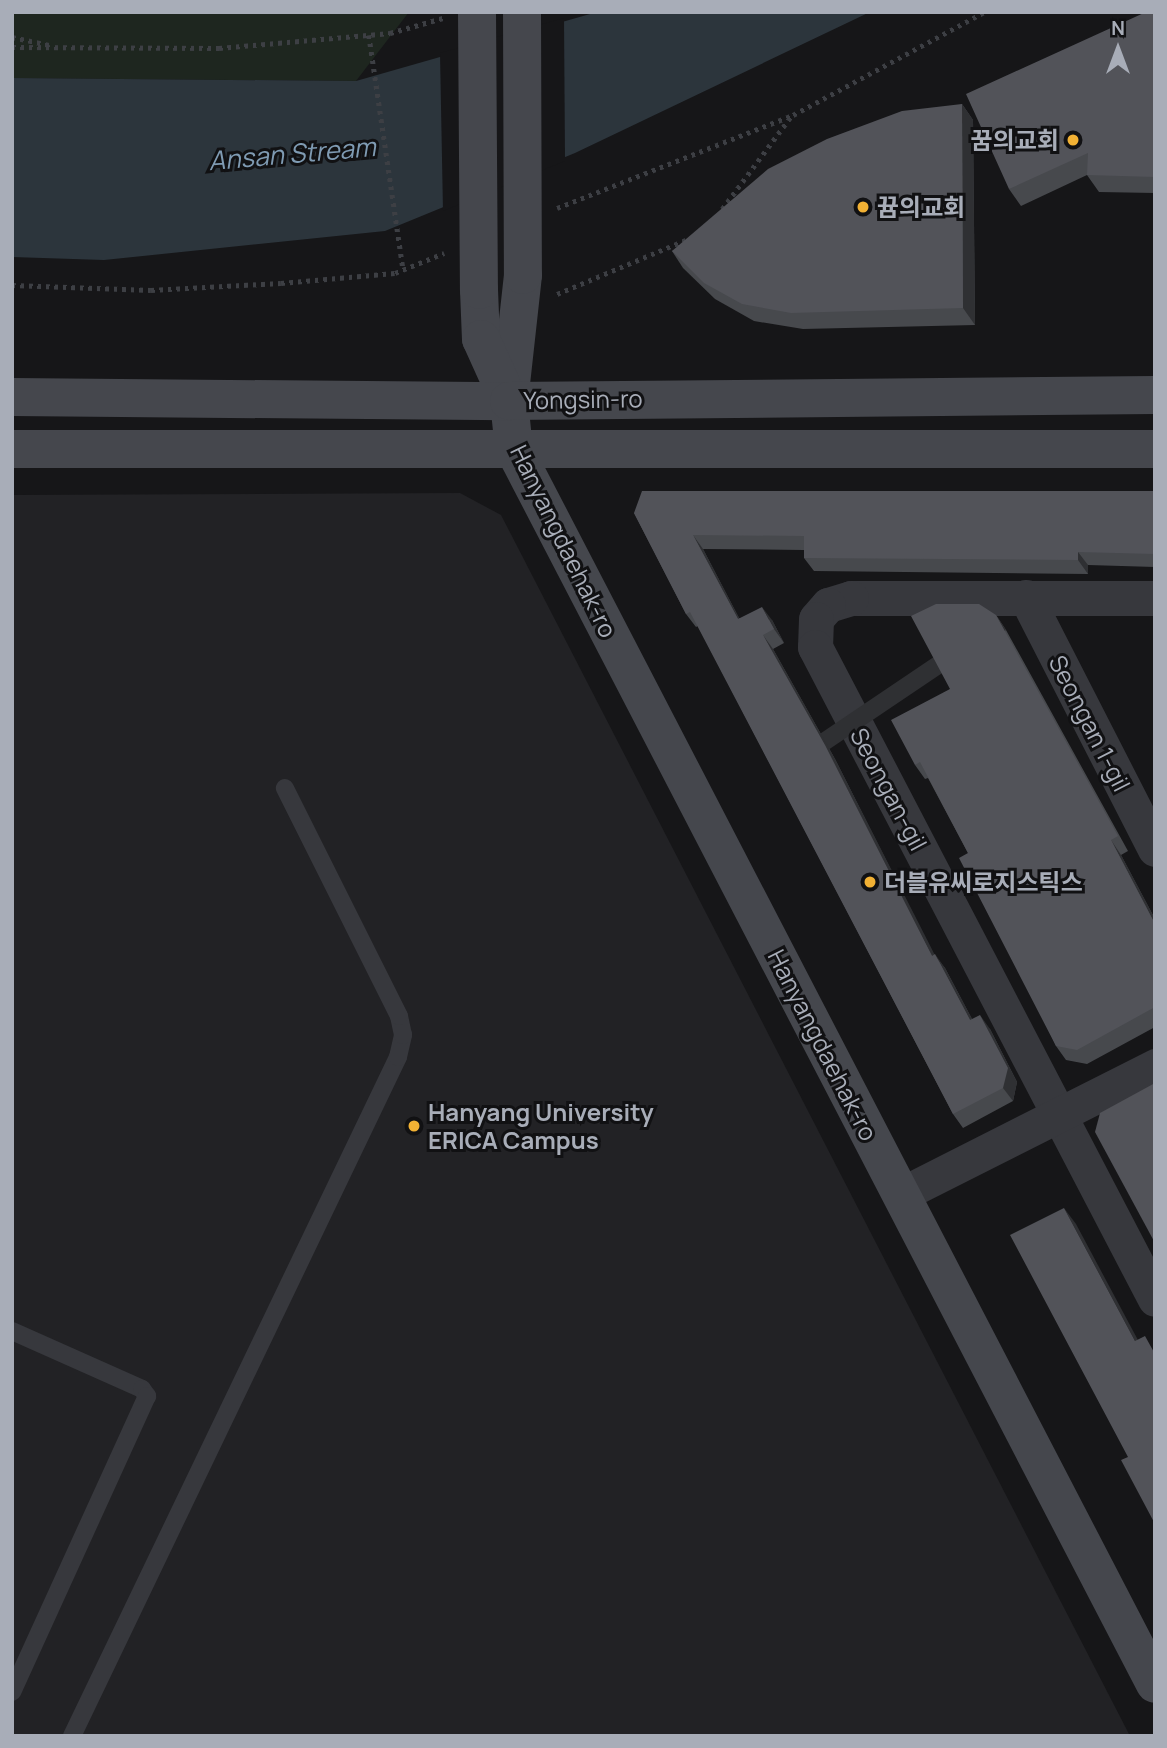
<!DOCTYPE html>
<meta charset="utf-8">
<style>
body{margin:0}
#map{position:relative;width:1167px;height:1748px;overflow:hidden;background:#161618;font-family:Manrope,"Noto Sans KR",sans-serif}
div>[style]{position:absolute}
.built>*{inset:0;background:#222225}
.green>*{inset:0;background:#1e261f}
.water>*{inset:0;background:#2c353c}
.pier>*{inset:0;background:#161618}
.path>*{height:4.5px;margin-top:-2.25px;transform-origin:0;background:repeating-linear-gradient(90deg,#3d3f44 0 3.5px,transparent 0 8.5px)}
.lane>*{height:18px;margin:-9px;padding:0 9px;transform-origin:9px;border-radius:9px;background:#37383d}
.street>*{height:35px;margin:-17.5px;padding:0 17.5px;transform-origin:17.5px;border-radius:17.5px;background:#37383d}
.secondary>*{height:38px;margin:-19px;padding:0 19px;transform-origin:19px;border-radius:19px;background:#45474d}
.secondary-bridge>*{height:38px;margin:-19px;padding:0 19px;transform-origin:19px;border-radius:19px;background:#45474d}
.wall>*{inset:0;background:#47494d}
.shaded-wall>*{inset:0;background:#2f3033;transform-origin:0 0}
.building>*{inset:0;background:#525359}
.dots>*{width:19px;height:19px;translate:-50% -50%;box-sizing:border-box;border:4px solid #111113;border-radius:50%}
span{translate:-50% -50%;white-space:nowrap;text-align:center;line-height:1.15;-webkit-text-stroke:6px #111113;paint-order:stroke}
.poi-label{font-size:24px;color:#a8adb8;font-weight:700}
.right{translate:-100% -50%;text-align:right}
.left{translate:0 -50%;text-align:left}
.street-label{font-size:24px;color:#a8adb8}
.water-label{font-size:26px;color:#7f9bb3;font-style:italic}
.frame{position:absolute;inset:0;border:14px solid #a8adb8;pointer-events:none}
.north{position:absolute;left:1083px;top:14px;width:70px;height:70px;-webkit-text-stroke:5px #111113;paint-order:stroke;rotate:0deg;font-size:19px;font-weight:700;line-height:28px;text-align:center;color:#a8adb8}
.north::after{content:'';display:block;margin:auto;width:24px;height:32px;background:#a8adb8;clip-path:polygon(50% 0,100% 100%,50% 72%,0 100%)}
</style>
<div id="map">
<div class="built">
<div style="clip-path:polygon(460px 493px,501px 515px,1130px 1736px,12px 1736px,12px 495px)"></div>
</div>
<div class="green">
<div style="clip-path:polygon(12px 12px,409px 12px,356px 81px,12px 78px)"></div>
</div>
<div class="water">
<div style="clip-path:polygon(597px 12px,870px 12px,575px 153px,385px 231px,104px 260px,12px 257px,12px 78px,356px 81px)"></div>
</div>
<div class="pier">
<div style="clip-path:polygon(564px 18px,565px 161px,443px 211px,440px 53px)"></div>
</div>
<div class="path">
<div style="left:369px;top:35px;width:236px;rotate:81.7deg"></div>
<div style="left:12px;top:37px;width:39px;rotate:12deg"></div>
<div style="left:12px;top:47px;width:207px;rotate:0.3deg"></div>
<div style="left:219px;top:48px;width:172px;rotate:-5deg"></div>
<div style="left:390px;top:33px;width:55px;rotate:-15.8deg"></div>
<div style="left:557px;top:208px;width:254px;rotate:-21.5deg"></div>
<div style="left:793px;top:115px;width:217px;rotate:-28.3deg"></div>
<div style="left:722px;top:209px;width:117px;rotate:-53.3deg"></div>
<div style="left:12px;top:285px;width:139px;rotate:2.1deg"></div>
<div style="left:151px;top:290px;width:130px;rotate:-3.1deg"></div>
<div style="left:281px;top:283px;width:114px;rotate:-5deg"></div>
<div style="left:395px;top:273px;width:53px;rotate:-22.2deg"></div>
<div style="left:557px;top:294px;width:142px;rotate:-22.8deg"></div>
</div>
<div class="lane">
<div style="left:12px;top:1331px;width:142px;rotate:24deg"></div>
<div style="left:142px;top:1389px;width:9px;rotate:54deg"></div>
<div style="left:147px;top:1396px;width:325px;rotate:114.5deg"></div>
<div style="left:72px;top:1736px;width:753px;rotate:-64.35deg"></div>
<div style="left:398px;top:1057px;width:23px;rotate:-77deg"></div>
<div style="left:403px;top:1035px;width:19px;rotate:-102deg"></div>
<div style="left:399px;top:1016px;width:255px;rotate:-116.6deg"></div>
</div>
<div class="street">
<div style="left:1026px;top:597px;width:283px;rotate:62.9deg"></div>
<div style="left:1155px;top:598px;width:304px;rotate:180deg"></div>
<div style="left:851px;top:598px;width:24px;rotate:163deg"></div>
<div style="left:828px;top:605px;width:18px;rotate:131deg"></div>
<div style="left:816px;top:619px;width:28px;rotate:92deg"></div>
<div style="left:815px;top:647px;width:735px;rotate:62.46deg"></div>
<div style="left:900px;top:1195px;width:286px;rotate:-26.8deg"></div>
</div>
<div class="secondary">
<div style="left:523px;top:275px;width:127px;rotate:96.3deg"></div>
<div style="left:509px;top:401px;width:48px;rotate:84.1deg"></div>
<div style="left:514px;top:449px;width:1391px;rotate:62.57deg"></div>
<div style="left:479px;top:290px;width:49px;rotate:87.7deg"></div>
<div style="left:481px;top:339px;width:68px;rotate:65.7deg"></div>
<div style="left:12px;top:397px;width:497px;rotate:0.5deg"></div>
<div style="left:509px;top:401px;width:646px;rotate:-0.53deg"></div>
<div style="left:12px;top:449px;width:1143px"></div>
</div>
<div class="secondary-bridge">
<div style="left:477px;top:12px;width:278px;rotate:89.6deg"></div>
<div style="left:522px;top:12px;width:263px;rotate:89.8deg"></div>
</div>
<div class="wall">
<div style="clip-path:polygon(1155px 12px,1155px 193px,1099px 192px,1087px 175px,1021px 206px,1009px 189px)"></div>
<div style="clip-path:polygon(962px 104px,973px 120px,975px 325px,803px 329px,754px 321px,715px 299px,683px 268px,672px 251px)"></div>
<div style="clip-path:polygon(1155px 491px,1155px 567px,1088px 565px,1088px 574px,814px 571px,804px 558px,804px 550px,703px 549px,739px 618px,772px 620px,784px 643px,773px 649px,835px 759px,934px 955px,945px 968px,972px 1019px,990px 1029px,1017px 1082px,1013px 1101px,963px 1128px,953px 1114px,698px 626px,696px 627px,686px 614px,634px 513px)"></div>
<div style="clip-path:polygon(996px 615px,1006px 630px,1128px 851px,1121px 855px,1155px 919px,1155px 1027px,1087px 1064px,1066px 1060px,1056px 1046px,968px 853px,928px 778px,925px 779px,915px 765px,950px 689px)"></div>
</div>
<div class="shaded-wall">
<div style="clip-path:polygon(962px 104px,973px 120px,975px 325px,963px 308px)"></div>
<div style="clip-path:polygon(693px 535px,703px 549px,747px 633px,738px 619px)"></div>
<div style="clip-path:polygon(1078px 552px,1088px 565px,1088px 574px,1078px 560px)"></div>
<div style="clip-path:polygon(762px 607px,772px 620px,784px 643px,774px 629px)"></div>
<div style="left:996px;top:615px;width:18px;height:252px;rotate:56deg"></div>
<div style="clip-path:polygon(763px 635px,773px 649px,835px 759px,942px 969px,932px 956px)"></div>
<div style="clip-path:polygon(1111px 840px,1121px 855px,1155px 919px,1155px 924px)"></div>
<div style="clip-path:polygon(935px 954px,945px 968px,980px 1034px,970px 1020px)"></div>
<div style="clip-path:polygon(980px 1015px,990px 1029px,1017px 1082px,1013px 1101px,1003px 1088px)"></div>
<div style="clip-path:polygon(1064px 1208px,1076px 1224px,1147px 1357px,1135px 1341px)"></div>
</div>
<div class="building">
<div style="clip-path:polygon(1146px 12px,1155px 12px,1155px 177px,1087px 175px,1088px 153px,1009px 189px,966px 94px)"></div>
<div style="clip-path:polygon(962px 104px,963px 308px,791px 313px,742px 304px,704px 283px,672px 251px,768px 169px,827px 139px,902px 111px)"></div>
<div style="clip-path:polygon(642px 491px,1155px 491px,1155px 554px,1078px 552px,1078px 560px,804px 558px,804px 536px,693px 535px,738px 619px,762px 607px,774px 629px,763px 635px,825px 745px,932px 956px,935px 954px,970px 1020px,980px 1015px,1008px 1068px,1003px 1088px,953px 1114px,690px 612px,686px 614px,634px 513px)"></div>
<div style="clip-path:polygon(936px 604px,979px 604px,996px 615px,1118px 836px,1111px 840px,1155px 924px,1155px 1007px,1077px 1050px,1056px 1046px,959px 858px,968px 853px,920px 762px,915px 765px,891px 720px,950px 689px,911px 616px)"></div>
<div style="clip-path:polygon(1155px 1083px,1155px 1243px,1095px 1132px,1100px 1113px)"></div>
<div style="clip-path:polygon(1064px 1208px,1135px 1341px,1145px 1336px,1155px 1354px,1155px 1524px,1121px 1460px,1128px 1457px,1010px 1235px)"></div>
</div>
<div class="dots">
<div style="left:1073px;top:140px;background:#f2b134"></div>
<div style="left:863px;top:207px;background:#f2b134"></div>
<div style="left:870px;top:882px;background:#f2b134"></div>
<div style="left:414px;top:1126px;background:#f2b134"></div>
</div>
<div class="poi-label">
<span class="right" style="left:1059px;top:140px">꿈의교회</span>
<span class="left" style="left:877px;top:207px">뀸의교회</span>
<span class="left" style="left:884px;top:882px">더블유씨로지스틱스</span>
<span class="left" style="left:428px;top:1126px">Hanyang University<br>ERICA Campus</span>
</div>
<div class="street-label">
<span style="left:583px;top:399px;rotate:-1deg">Yongsin-ro</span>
<span style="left:564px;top:541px;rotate:64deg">Hanyangdaehak-ro</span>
<span style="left:1090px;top:723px;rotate:63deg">Seongan 1-gil</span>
<span style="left:889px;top:789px;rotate:62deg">Seongan-gil</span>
<span style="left:823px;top:1045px;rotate:63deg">Hanyangdaehak-ro</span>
</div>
<div class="water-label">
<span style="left:292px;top:154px;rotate:-5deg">Ansan Stream</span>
</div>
<div class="frame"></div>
<div class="north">N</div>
</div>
